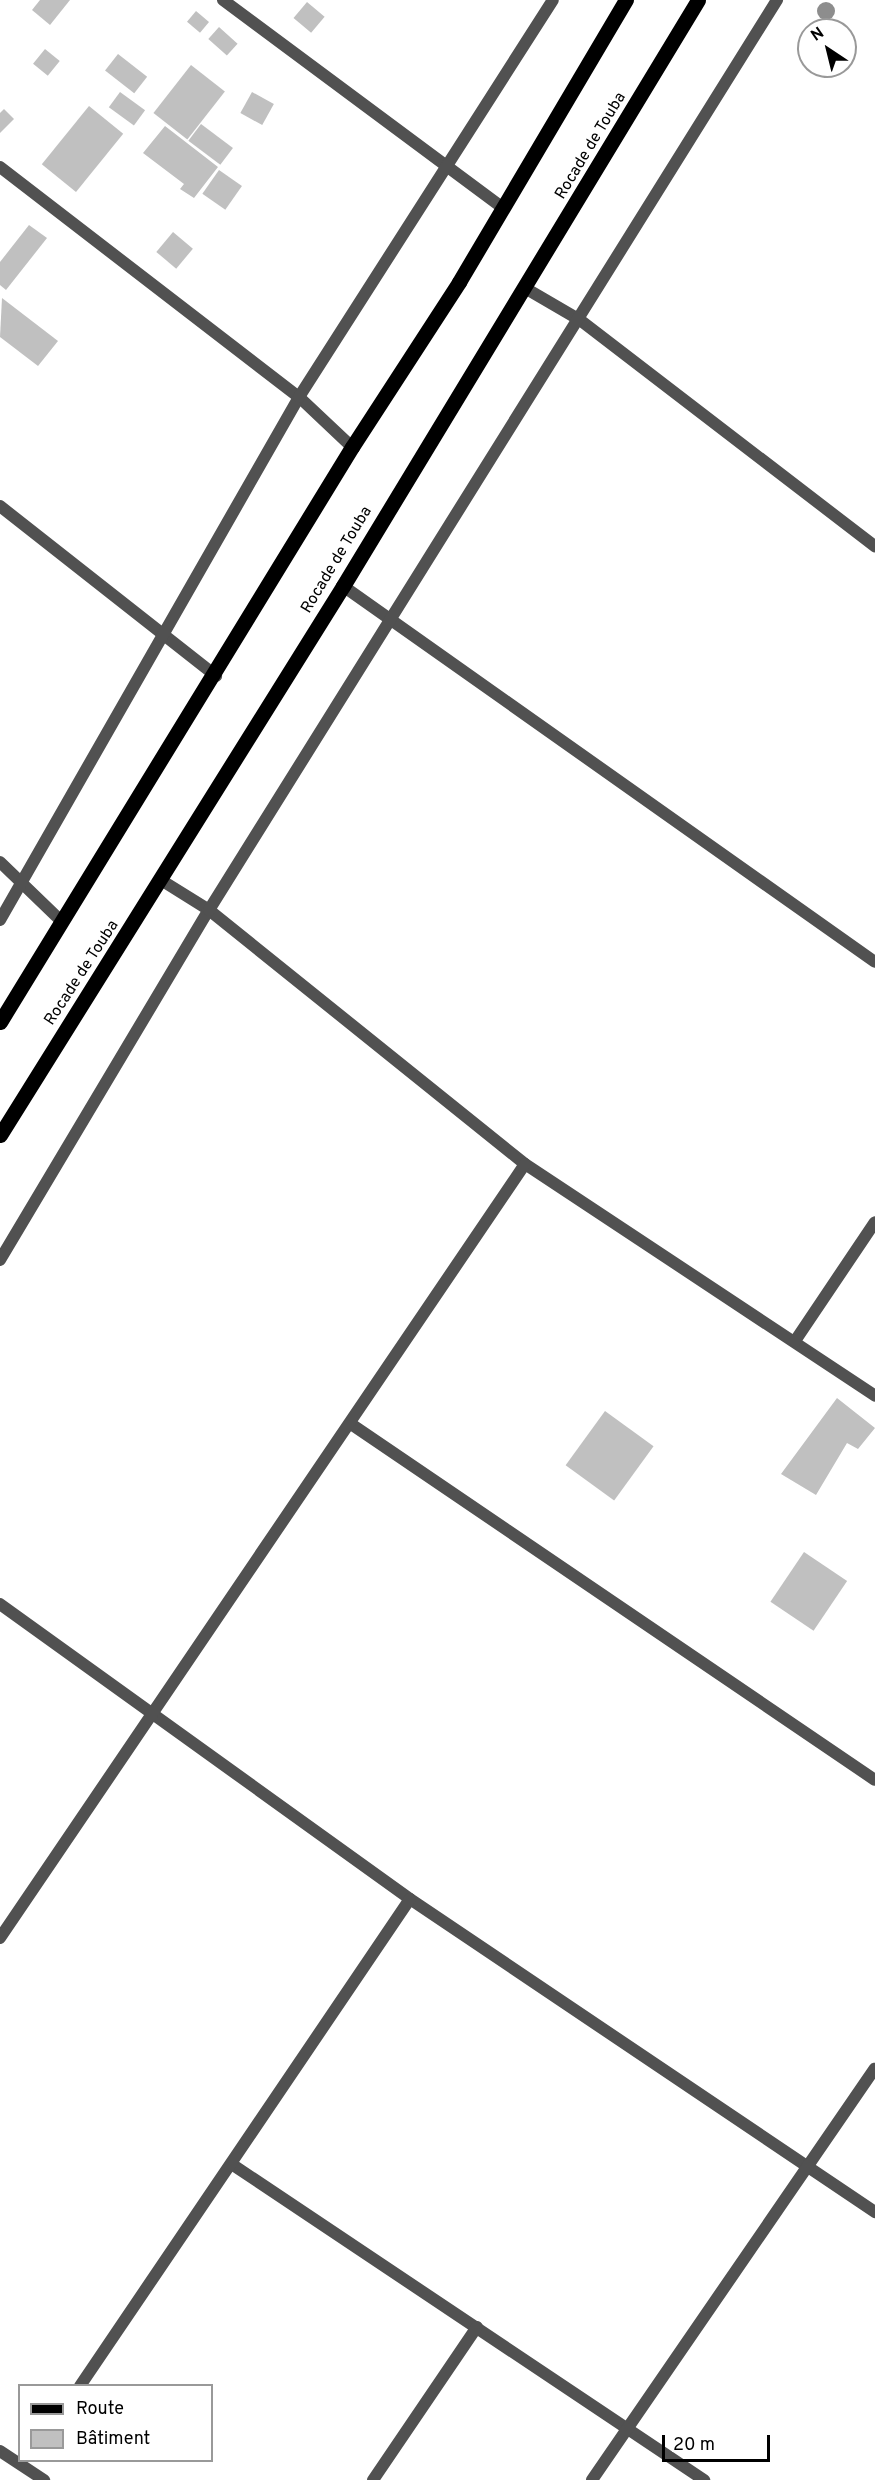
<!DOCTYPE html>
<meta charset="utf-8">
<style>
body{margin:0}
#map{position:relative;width:875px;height:2480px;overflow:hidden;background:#fff;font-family:Overpass,sans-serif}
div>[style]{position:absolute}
.building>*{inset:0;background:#c0c0c0;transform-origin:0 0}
.street>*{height:12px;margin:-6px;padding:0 6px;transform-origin:6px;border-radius:6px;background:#515151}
.primary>*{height:15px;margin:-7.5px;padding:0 7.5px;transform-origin:7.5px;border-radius:7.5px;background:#000}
.trees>*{width:18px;height:18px;margin:-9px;border-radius:50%;background:#8d8d8d}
span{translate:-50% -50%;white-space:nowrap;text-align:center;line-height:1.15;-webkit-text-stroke:5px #fff;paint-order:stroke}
.street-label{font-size:16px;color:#000}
.legend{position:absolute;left:18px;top:2384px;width:195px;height:78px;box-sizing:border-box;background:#fff;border:2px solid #999;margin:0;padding:8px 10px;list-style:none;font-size:18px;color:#000}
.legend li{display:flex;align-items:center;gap:12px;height:30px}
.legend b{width:30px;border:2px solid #999}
.north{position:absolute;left:797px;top:18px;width:60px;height:60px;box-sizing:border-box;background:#fff;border:2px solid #999;border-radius:50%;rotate:325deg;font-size:16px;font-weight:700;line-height:24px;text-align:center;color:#000}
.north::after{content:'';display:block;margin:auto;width:21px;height:27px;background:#000;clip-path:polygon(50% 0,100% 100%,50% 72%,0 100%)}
.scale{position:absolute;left:662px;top:2435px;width:108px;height:27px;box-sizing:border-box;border:3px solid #000;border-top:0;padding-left:8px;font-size:18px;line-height:21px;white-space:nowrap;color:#000;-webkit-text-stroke:4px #fff;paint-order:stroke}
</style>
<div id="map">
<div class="building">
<div style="clip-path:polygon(40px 0,70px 0,50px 25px,32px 10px)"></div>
<div style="left:307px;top:2px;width:23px;height:21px;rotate:40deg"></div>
<div style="left:196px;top:11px;width:17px;height:14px;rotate:40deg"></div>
<div style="left:219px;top:27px;width:25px;height:16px;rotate:42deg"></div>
<div style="left:45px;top:49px;width:19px;height:19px;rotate:39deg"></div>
<div style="left:118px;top:54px;width:37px;height:21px;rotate:38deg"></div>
<div style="left:191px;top:65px;width:43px;height:61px;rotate:38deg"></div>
<div style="left:120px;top:92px;width:31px;height:19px;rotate:36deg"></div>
<div style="left:252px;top:92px;width:25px;height:24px;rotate:29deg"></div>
<div style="left:89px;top:106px;width:44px;height:75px;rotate:39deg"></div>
<div style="clip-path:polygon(4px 109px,14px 119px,0 133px,0 113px)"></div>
<div style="left:201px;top:124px;width:40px;height:21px;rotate:37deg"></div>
<div style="clip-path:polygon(165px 126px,218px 167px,194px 198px,180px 189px,184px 184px,143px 153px)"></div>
<div style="left:219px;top:170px;width:28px;height:29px;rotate:35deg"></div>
<div style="clip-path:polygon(29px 225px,47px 238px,6px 290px,0 285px,0 262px)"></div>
<div style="left:173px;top:232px;width:26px;height:26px;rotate:40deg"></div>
<div style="clip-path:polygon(2px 298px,58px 341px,38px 366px,0 337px)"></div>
<div style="clip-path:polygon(837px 1398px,875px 1428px,858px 1449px,847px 1443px,816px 1495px,781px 1474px)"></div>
<div style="left:605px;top:1411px;width:60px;height:67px;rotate:36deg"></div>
<div style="left:804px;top:1552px;width:52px;height:60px;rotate:34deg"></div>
</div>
<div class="street">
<div style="left:223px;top:0;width:349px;rotate:36.6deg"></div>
<div style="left:0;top:167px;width:377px;rotate:37.6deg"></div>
<div style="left:299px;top:397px;width:73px;rotate:43.3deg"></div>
<div style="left:525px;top:288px;width:64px;rotate:30.2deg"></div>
<div style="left:580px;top:320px;width:372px;rotate:37.5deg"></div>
<div style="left:0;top:506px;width:275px;rotate:38.2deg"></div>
<div style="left:343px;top:586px;width:651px;rotate:35.25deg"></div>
<div style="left:0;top:862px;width:85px;rotate:44deg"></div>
<div style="left:161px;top:880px;width:57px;rotate:32deg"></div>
<div style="left:209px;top:910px;width:405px;rotate:38.8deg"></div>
<div style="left:525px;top:1164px;width:420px;rotate:33.5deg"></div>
<div style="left:0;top:920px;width:602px;rotate:-60.24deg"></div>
<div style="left:299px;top:397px;width:471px;rotate:-57.4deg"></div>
<div style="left:0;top:1260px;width:408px;rotate:-59.2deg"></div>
<div style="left:209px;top:910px;width:1073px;rotate:-58.03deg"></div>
<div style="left:795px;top:1341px;width:143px;rotate:-56.1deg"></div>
<div style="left:351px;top:1424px;width:633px;rotate:34.19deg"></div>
<div style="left:0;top:1604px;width:505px;rotate:35.74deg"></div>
<div style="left:410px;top:1899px;width:561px;rotate:33.95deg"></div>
<div style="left:0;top:1938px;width:935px;rotate:-55.85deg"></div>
<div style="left:233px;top:2165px;width:567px;rotate:33.77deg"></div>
<div style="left:80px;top:2386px;width:588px;rotate:-55.88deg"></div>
<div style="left:0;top:2451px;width:53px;rotate:33.4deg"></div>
<div style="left:373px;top:2480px;width:185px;rotate:-55.8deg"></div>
<div style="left:592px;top:2480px;width:499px;rotate:-55.5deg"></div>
</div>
<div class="primary">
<div style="left:0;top:1022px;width:674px;rotate:-58.53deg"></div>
<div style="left:352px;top:447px;width:197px;rotate:-57deg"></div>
<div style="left:459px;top:282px;width:328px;rotate:-59.4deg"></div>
<div style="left:0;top:1135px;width:647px;rotate:-58deg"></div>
<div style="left:343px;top:586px;width:685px;rotate:-58.79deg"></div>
</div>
<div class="trees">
<div style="left:826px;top:11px"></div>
</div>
<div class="street-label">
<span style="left:591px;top:146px;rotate:-59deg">Rocade de Touba</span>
<span style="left:337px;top:560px;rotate:-59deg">Rocade de Touba</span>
<span style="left:82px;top:973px;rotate:-57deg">Rocade de Touba</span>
</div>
<ul class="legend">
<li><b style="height:8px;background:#000"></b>Route</li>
<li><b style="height:16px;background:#c0c0c0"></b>Bâtiment</li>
</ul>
<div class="north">N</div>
<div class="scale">20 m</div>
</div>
